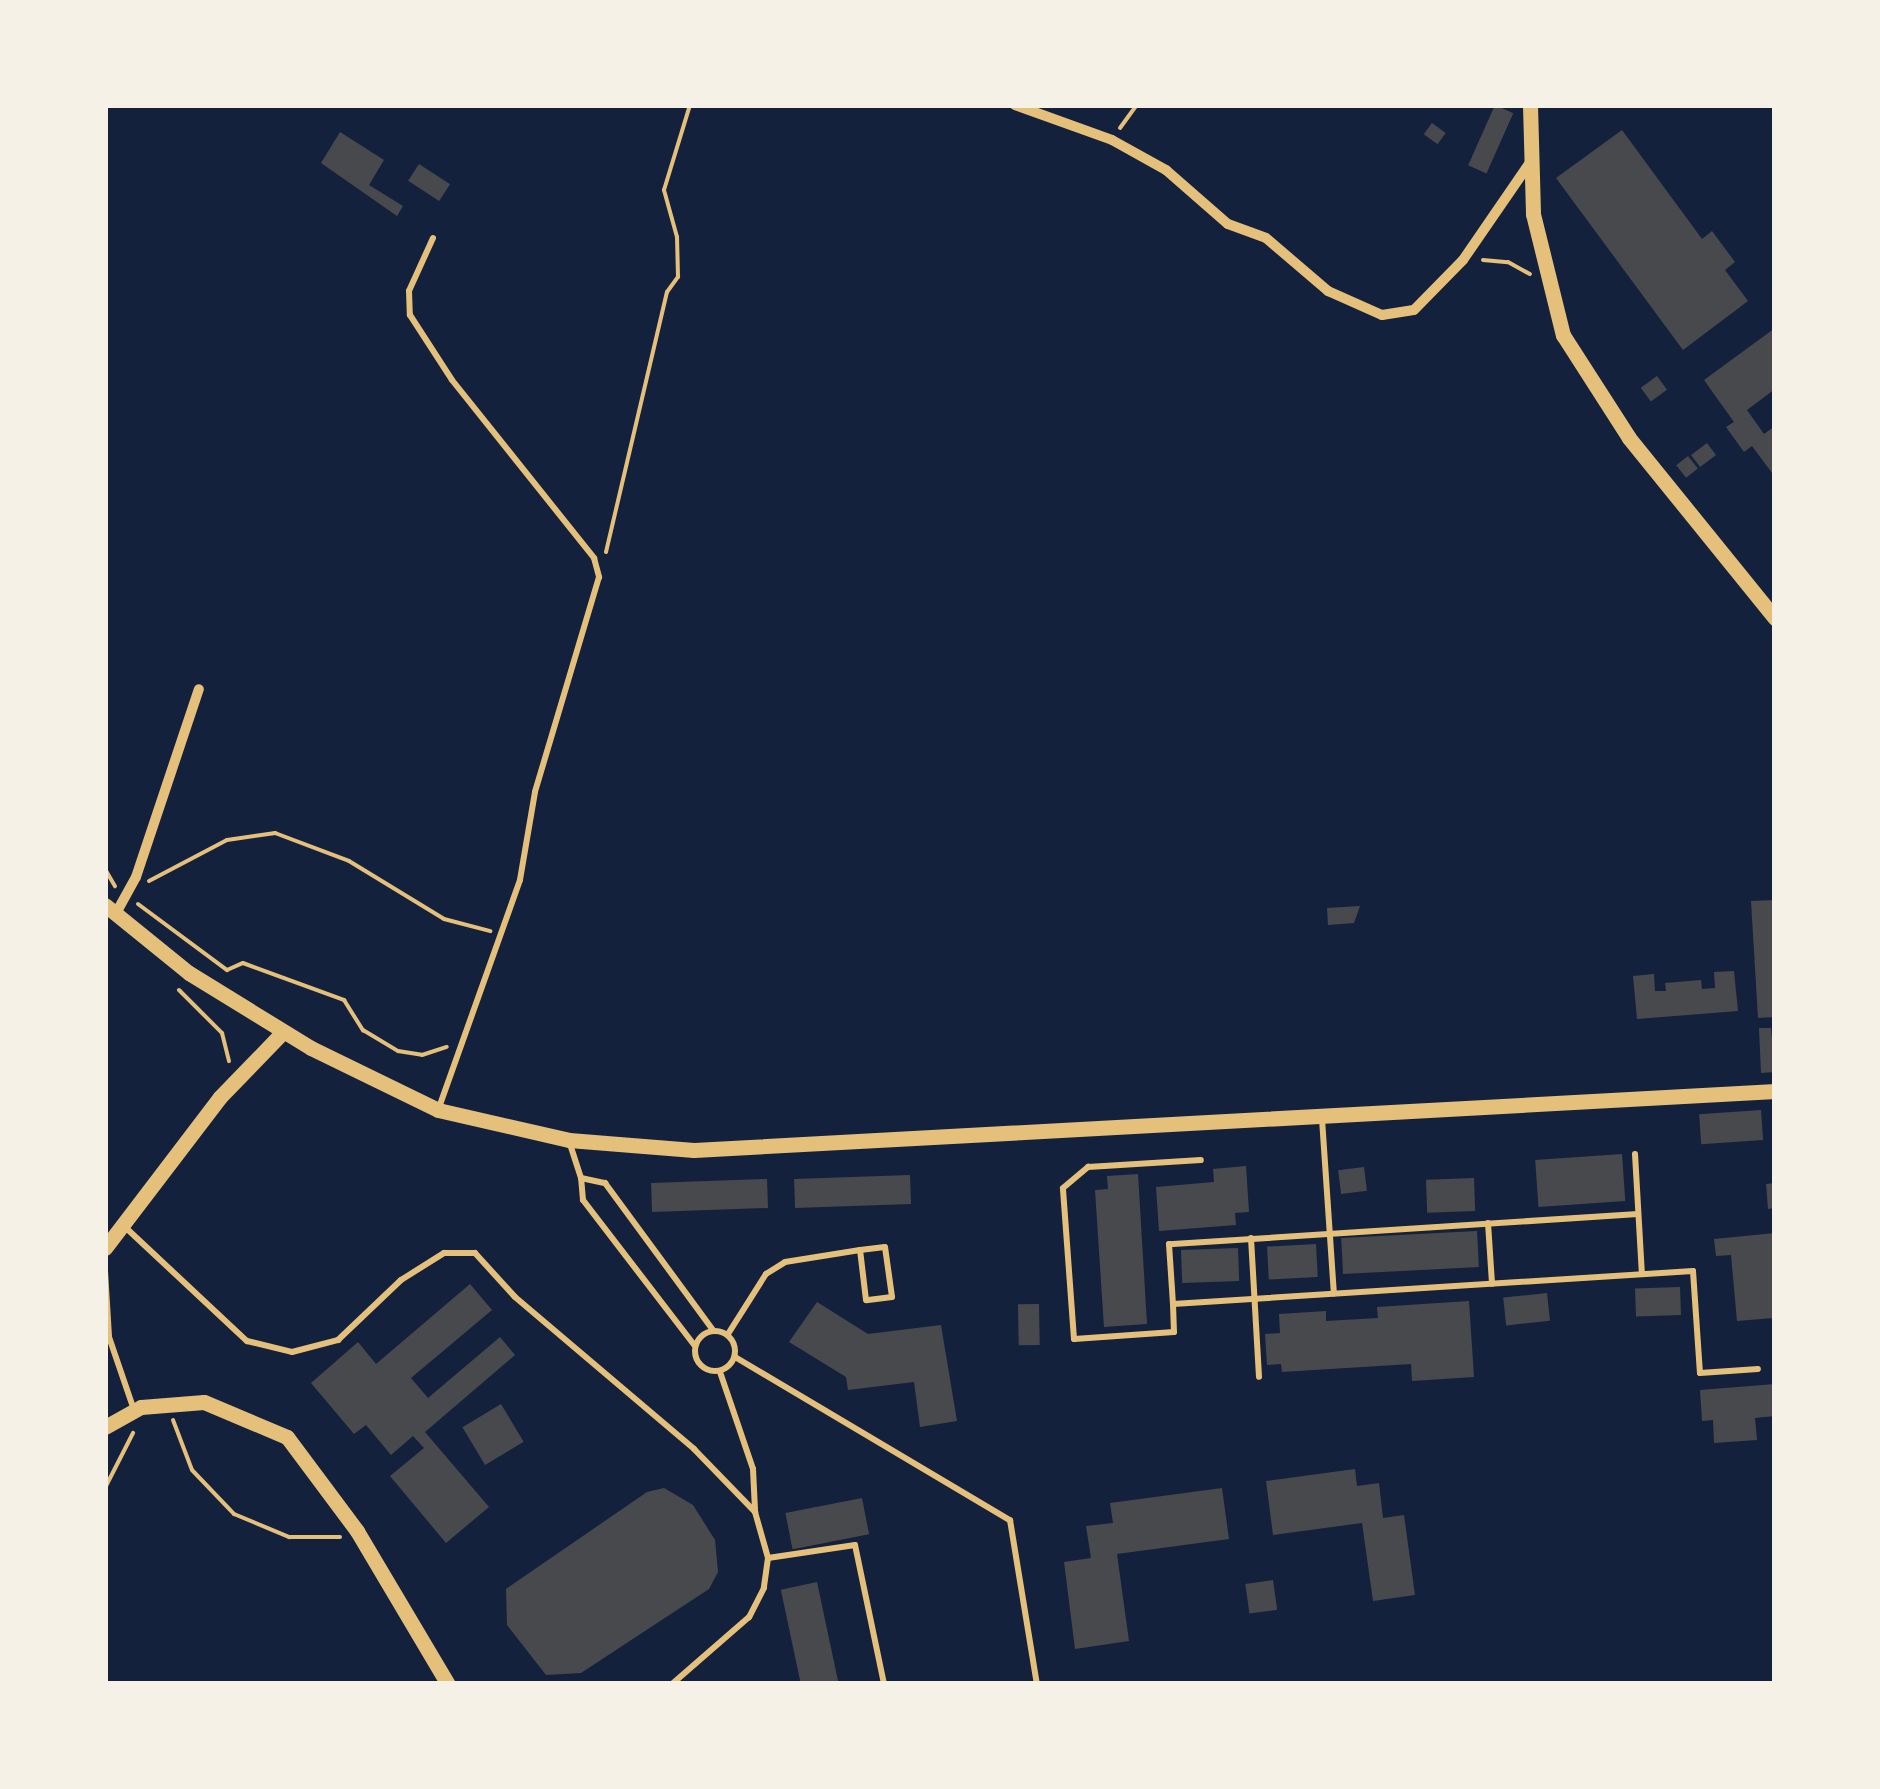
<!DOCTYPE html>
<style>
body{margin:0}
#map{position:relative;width:1880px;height:1789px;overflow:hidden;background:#14213d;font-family:"Asap Condensed",sans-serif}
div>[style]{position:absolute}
.building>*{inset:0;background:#48494c;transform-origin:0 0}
.path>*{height:4px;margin:-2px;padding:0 2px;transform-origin:2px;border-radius:2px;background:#e5c07b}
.service>*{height:6px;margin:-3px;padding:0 3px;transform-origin:3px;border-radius:3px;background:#e5c07b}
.service>.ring{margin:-3px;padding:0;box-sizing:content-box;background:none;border:6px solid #e5c07b;border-radius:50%}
.minor>*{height:10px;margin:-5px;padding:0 5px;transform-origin:5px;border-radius:5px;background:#e5c07b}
.tertiary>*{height:15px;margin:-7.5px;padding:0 7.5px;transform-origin:7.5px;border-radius:7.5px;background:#e5c07b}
span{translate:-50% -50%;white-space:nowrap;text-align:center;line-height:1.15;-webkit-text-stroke:10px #f6f1e7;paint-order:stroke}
.frame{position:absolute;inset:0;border:108px solid #f6f1e7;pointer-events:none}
</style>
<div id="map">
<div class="building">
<div style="left:1495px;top:105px;width:20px;height:66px;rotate:24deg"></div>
<div style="left:1432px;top:123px;width:17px;height:14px;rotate:36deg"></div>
<div style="clip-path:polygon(1622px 130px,1702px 239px,1712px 231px,1735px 262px,1725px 270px,1748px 301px,1683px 350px,1556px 178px)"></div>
<div style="clip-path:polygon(340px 132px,384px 160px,369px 185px,403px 206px,397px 216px,321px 163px)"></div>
<div style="left:419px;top:164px;width:37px;height:20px;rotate:33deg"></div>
<div style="clip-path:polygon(1775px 328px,1775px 389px,1747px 410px,1764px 434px,1775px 426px,1772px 473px,1752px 446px,1744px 452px,1726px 427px,1734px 422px,1704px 380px)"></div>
<div style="left:1657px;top:376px;width:17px;height:20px;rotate:54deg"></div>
<div style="left:1707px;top:443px;width:15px;height:20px;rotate:53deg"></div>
<div style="left:1688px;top:456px;width:16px;height:15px;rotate:52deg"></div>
<div style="clip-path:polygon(1775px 900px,1775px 1017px,1758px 1018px,1751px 901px)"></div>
<div style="clip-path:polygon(1360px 906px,1354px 923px,1328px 925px,1327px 908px)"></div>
<div style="clip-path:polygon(1734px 971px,1738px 1011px,1637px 1019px,1633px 976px,1654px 974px,1655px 991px,1666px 991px,1665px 983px,1701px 980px,1702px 989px,1715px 988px,1714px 972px)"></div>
<div style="clip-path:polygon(1759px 1028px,1771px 1028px,1775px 1072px,1761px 1073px)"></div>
<div style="left:1761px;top:1110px;width:30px;height:62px;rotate:86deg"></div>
<div style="left:1622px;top:1154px;width:47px;height:87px;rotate:86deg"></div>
<div style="clip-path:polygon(1246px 1166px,1249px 1212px,1235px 1213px,1236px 1225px,1159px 1231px,1156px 1187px,1214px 1182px,1213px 1169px)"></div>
<div style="left:1364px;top:1167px;width:24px;height:26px;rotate:83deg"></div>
<div style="clip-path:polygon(1138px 1174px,1147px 1324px,1104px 1327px,1095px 1190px,1108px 1189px,1107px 1176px)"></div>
<div style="left:910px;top:1175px;width:29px;height:116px;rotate:88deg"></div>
<div style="left:1474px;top:1178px;width:33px;height:48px;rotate:88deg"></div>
<div style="left:767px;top:1179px;width:29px;height:116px;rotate:88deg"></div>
<div style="clip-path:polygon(1775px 1183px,1775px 1208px,1768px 1209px,1766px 1184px)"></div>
<div style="left:1477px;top:1231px;width:36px;height:136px;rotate:87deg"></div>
<div style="clip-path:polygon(1775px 1233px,1773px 1318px,1737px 1321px,1731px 1255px,1716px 1256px,1714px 1239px)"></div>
<div style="left:1316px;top:1244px;width:33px;height:49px;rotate:87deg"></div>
<div style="left:1238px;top:1248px;width:33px;height:57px;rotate:88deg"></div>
<div style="clip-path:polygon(470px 1284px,492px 1310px,411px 1378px,428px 1398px,500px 1337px,515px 1355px,425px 1432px,489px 1507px,446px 1543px,390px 1476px,424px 1448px,413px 1436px,391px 1455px,366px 1425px,354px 1434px,311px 1383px,358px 1342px,376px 1364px)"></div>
<div style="left:1680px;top:1287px;width:28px;height:45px;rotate:88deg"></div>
<div style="left:1547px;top:1293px;width:28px;height:44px;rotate:84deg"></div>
<div style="clip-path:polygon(1469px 1301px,1474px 1377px,1412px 1381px,1411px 1364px,1282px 1372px,1281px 1364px,1267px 1365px,1265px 1334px,1280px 1333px,1279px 1314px,1326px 1311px,1326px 1321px,1378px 1318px,1377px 1307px)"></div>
<div style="clip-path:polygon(817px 1302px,868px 1334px,941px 1325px,957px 1421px,920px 1427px,914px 1382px,848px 1390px,846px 1377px,789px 1342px)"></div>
<div style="left:1039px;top:1304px;width:41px;height:21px;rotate:89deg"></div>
<div style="clip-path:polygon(1775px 1384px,1775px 1416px,1755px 1418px,1757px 1440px,1714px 1443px,1713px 1420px,1702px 1421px,1700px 1390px)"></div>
<div style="left:501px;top:1404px;width:44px;height:45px;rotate:59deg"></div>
<div style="clip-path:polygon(1355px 1469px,1357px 1486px,1379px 1483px,1383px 1518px,1404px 1515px,1415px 1595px,1373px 1601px,1362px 1523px,1273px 1535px,1266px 1481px)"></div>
<div style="clip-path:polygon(664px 1488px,693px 1505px,715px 1540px,718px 1572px,709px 1589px,581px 1673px,546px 1675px,507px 1625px,506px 1589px,647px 1492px)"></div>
<div style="clip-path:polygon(1222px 1488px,1229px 1539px,1117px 1554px,1129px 1641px,1075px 1649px,1064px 1562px,1091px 1558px,1086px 1526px,1113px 1523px,1110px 1503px)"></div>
<div style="left:862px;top:1498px;width:37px;height:78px;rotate:79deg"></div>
<div style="left:1273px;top:1580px;width:30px;height:28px;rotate:82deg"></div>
<div style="left:817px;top:1582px;width:104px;height:37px;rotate:78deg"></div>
</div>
<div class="path">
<div style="left:1120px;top:128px;width:29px;rotate:-54deg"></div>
<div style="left:1483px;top:260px;width:25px;rotate:5deg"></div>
<div style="left:1508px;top:262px;width:25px;rotate:29deg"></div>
<div style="left:606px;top:552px;width:267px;rotate:-76.8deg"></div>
<div style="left:667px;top:292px;width:19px;rotate:-54deg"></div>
<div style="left:678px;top:277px;width:40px;rotate:-91.4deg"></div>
<div style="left:677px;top:237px;width:49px;rotate:-105.5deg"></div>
<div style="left:664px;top:190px;width:89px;rotate:-73deg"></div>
<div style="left:105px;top:869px;width:20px;rotate:60deg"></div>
<div style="left:149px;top:881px;width:88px;rotate:-27.7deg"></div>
<div style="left:227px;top:840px;width:49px;rotate:-8.3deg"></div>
<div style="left:275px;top:833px;width:79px;rotate:20.7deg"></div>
<div style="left:349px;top:861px;width:111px;rotate:31.4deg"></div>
<div style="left:444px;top:919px;width:48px;rotate:14.6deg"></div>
<div style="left:138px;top:904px;width:111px;rotate:36.6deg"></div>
<div style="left:227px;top:970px;width:17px;rotate:-24deg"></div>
<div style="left:243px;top:963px;width:108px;rotate:20.1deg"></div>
<div style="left:344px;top:1000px;width:36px;rotate:58deg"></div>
<div style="left:363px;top:1030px;width:41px;rotate:31deg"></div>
<div style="left:398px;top:1051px;width:24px;rotate:9deg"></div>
<div style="left:422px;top:1055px;width:26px;rotate:-18deg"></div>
<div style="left:179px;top:990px;width:61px;rotate:45deg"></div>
<div style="left:222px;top:1033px;width:29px;rotate:76deg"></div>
<div style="left:173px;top:1420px;width:53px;rotate:69.2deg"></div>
<div style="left:192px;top:1470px;width:61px;rotate:46.3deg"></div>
<div style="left:234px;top:1514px;width:60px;rotate:22.7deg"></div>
<div style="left:289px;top:1537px;width:51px"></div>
<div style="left:105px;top:1488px;width:62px;rotate:-63deg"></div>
</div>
<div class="service">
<div style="left:433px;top:238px;width:58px;rotate:114.4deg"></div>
<div style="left:409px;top:291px;width:24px;rotate:88deg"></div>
<div style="left:410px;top:315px;width:77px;rotate:57.1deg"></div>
<div style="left:452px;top:380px;width:228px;rotate:51.4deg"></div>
<div style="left:594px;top:558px;width:20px;rotate:75deg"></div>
<div style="left:599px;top:577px;width:224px;rotate:106.6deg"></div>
<div style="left:535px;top:792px;width:89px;rotate:99.7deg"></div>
<div style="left:520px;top:880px;width:242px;rotate:109.6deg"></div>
<div style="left:1322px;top:1119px;width:175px;rotate:86.1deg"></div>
<div style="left:569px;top:1141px;width:39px;rotate:72deg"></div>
<div style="left:1635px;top:1154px;width:120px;rotate:86.7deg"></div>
<div style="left:1638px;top:1214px;width:470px;rotate:176.3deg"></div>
<div style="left:1169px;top:1244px;width:60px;rotate:86.2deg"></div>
<div style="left:1173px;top:1304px;width:521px;rotate:-3.63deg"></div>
<div style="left:1693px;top:1271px;width:102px;rotate:86.1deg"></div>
<div style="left:1700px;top:1373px;width:58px;rotate:-3.9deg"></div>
<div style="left:1488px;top:1223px;width:61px;rotate:86.2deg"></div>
<div style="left:125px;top:1227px;width:167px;rotate:43.1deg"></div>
<div style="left:247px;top:1341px;width:46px;rotate:13.7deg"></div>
<div style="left:292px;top:1352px;width:48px;rotate:-14.6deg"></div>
<div style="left:338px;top:1340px;width:87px;rotate:-43.6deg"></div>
<div style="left:401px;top:1280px;width:51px;rotate:-32.1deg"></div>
<div style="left:444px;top:1253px;width:31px"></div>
<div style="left:475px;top:1253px;width:59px;rotate:47.7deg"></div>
<div style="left:515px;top:1297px;width:235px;rotate:40.3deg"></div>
<div style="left:694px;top:1449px;width:88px;rotate:45.9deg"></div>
<div style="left:755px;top:1512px;width:48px;rotate:74.2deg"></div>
<div style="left:768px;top:1558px;width:30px;rotate:98deg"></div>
<div style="left:764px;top:1588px;width:33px;rotate:117deg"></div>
<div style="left:749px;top:1617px;width:102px;rotate:139deg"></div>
<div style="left:1251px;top:1238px;width:139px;rotate:86.7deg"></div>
<div style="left:105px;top:1271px;width:66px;rotate:86.5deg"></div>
<div style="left:109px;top:1337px;width:77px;rotate:71.1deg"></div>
<div style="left:1173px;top:1304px;width:28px;rotate:88deg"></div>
<div style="left:1174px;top:1332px;width:100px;rotate:176deg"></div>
<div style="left:1074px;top:1339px;width:151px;rotate:-94.2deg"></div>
<div style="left:1063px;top:1188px;width:33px;rotate:-40deg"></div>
<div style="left:1088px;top:1167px;width:113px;rotate:-3.5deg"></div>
<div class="ring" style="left:695px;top:1331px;width:34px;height:34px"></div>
<div style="left:728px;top:1334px;width:71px;rotate:-57.7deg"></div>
<div style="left:766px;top:1274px;width:22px;rotate:-32deg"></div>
<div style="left:785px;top:1262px;width:76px;rotate:-9.1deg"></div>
<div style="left:860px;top:1250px;width:25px;rotate:-7deg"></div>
<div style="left:885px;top:1247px;width:50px;rotate:82deg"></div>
<div style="left:892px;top:1297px;width:26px;rotate:173deg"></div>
<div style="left:866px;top:1300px;width:50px;rotate:-96.8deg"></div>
<div style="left:695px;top:1346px;width:184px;rotate:-127.5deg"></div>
<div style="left:583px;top:1200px;width:22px;rotate:-95deg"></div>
<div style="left:581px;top:1178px;width:25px;rotate:12deg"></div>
<div style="left:605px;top:1183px;width:182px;rotate:53.7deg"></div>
<div style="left:735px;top:1357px;width:320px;rotate:30.7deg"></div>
<div style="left:1010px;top:1520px;width:166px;rotate:80.7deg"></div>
<div style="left:720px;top:1372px;width:102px;rotate:71.2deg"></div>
<div style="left:753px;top:1469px;width:41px;rotate:87.2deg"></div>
<div style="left:768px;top:1558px;width:88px;rotate:-8.5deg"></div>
<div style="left:855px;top:1545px;width:142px;rotate:78.2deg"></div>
</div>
<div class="minor">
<div style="left:1015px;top:105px;width:103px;rotate:19.8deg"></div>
<div style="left:1112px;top:140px;width:62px;rotate:29.1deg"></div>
<div style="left:1166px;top:170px;width:82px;rotate:41.1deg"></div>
<div style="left:1228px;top:224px;width:40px;rotate:20.2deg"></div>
<div style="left:1266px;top:238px;width:82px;rotate:40.5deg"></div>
<div style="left:1328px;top:291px;width:59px;rotate:24deg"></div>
<div style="left:1382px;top:315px;width:32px;rotate:-9deg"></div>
<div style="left:1414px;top:310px;width:70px;rotate:-45.6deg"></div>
<div style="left:1463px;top:260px;width:116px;rotate:-55.5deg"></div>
<div style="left:115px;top:915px;width:43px;rotate:-61.1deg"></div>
<div style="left:136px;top:877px;width:198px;rotate:-71.5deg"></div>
</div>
<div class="tertiary">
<div style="left:1530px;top:105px;width:109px;rotate:88.4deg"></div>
<div style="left:1533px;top:214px;width:125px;rotate:76.1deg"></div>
<div style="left:1563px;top:335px;width:122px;rotate:57.3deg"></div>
<div style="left:1629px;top:438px;width:232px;rotate:51deg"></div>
<div style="left:105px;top:905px;width:108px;rotate:39deg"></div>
<div style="left:189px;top:973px;width:143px;rotate:31.6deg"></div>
<div style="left:311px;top:1048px;width:141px;rotate:26deg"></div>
<div style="left:438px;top:1110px;width:134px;rotate:12.9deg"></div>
<div style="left:569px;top:1140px;width:125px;rotate:4.6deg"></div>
<div style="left:694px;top:1150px;width:1083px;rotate:-3.12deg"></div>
<div style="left:105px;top:1248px;width:190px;rotate:-52.7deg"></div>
<div style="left:220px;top:1097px;width:89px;rotate:-45.9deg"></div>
<div style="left:105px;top:1427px;width:41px;rotate:-29.1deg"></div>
<div style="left:141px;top:1407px;width:63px;rotate:-4.5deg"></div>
<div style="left:204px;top:1402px;width:90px;rotate:22.9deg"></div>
<div style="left:287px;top:1437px;width:117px;rotate:53.3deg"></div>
<div style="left:357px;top:1531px;width:178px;rotate:59.3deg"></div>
</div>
<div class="frame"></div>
</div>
